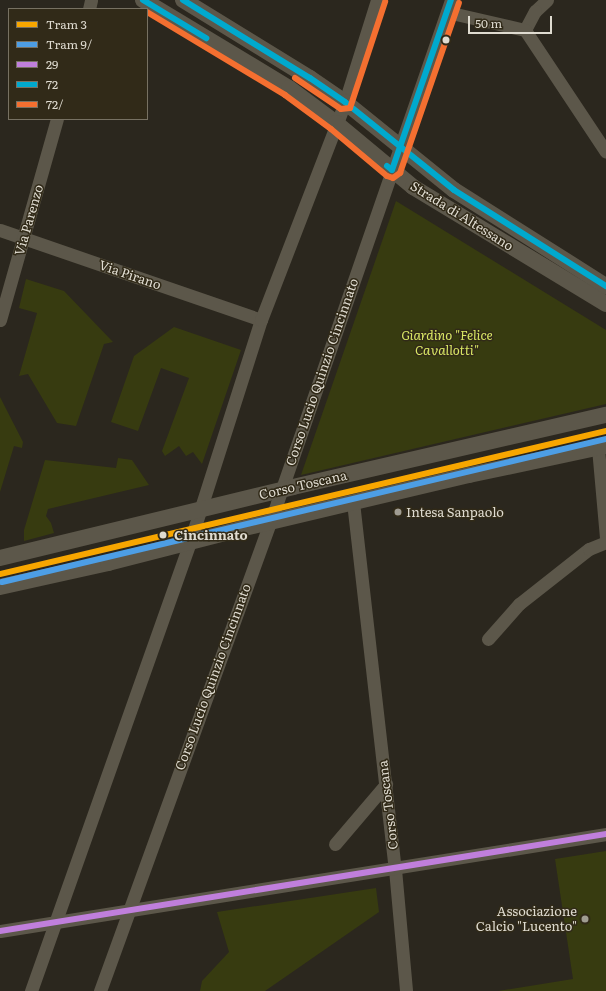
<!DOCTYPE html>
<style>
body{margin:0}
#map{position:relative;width:606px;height:991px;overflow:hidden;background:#2b271e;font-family:Literata,serif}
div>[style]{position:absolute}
.green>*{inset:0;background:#373b10}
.minor>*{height:13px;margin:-6.5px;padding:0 6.5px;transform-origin:6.5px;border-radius:6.5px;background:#5c574a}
.tertiary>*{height:16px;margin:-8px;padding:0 8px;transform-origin:8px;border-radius:8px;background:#5c574a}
.bus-1>*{height:6px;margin:-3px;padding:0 3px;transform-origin:3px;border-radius:3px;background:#c07fdc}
.bus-2>*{height:6px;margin:-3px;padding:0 3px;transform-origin:3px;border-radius:3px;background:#00a9ce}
.bus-3>*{height:6px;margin:-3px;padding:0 3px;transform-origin:3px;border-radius:3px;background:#f46f30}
.tram-1>*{height:6px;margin:-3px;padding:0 3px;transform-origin:3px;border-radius:3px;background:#f7a600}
.tram-2>*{height:6px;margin:-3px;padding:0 3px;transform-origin:3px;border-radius:3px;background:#4d9ee5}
.dots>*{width:11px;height:11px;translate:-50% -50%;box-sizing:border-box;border:2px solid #312a18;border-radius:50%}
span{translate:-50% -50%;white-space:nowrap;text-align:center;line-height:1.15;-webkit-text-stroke:3px #312a18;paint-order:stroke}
.street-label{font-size:13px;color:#dfdbd0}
.park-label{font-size:13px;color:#d9e764;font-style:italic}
.poi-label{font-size:13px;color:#dfdbd0}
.left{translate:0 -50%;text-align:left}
.right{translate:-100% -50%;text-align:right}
.stop-label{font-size:13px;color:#dfdbd0;font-weight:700}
.legend{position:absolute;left:8px;top:8px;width:140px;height:112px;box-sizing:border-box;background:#312a18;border:1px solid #777162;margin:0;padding:5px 7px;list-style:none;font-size:12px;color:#dfdbd0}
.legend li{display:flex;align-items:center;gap:8px;height:20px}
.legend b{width:20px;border:1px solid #777162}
.scale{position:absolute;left:468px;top:16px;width:84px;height:18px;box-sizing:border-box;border:2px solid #dfdbd0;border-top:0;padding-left:5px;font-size:12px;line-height:14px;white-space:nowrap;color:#dfdbd0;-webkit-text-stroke:3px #312a18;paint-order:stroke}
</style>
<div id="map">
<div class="green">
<div style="clip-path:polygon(396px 201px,606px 330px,606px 404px,301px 475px)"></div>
<div style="clip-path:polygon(26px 279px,64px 291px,113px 342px,104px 344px,76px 426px,57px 423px,28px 374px,19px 376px,37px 313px,19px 308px)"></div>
<div style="clip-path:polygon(174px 327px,241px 350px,202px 464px,193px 452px,186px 456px,179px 446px,165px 456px,162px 451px,189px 378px,161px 368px,138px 431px,111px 422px,134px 356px)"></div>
<div style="clip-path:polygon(0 397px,23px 442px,22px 448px,14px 446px,0 492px)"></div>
<div style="clip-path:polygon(118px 458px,132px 460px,149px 485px,48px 509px,46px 516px,51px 523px,54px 533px,24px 541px,24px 530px,45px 460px,116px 468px)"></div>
<div style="clip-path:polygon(606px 851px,606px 991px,498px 991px,573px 979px,555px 859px)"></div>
<div style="clip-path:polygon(376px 888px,379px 912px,265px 991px,200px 991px,202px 981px,229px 952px,217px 912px)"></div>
</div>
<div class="minor">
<div style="left:547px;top:0;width:16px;rotate:137deg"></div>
<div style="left:535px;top:11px;width:21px;rotate:118deg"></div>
<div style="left:525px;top:30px;width:146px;rotate:56.4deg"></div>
<div style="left:89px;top:9px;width:9px;rotate:-77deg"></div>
<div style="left:447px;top:12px;width:80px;rotate:13deg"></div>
<div style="left:0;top:230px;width:276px;rotate:19deg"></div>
<div style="left:0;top:320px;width:209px;rotate:-74.2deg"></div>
<div style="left:598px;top:448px;width:89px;rotate:84.9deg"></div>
<div style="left:353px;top:502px;width:369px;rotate:83.5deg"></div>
<div style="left:395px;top:869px;width:122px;rotate:84.8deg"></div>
<div style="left:488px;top:639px;width:47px;rotate:-48.5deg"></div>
<div style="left:519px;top:604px;width:89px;rotate:-38.2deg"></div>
<div style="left:589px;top:549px;width:18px;rotate:-22deg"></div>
<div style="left:335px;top:844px;width:79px;rotate:-49.6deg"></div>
<div style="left:0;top:931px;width:614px;rotate:-9.09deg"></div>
<div style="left:31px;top:991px;width:476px;rotate:-70.5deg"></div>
<div style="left:190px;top:542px;width:233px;rotate:-72.3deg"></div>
<div style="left:261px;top:320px;width:234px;rotate:-68.9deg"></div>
<div style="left:345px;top:102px;width:107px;rotate:-72.6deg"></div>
<div style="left:100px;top:991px;width:519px;rotate:-70.06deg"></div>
<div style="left:277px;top:503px;width:532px;rotate:-70.92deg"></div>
</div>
<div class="tertiary">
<div style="left:143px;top:0;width:170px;rotate:31.1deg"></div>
<div style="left:289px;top:88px;width:59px;rotate:36.7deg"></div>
<div style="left:336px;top:123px;width:100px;rotate:39.7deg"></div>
<div style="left:413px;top:187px;width:226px;rotate:31.2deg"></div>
<div style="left:183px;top:0;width:149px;rotate:31.6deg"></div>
<div style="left:310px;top:78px;width:42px;rotate:34.4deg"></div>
<div style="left:345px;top:102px;width:140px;rotate:38.9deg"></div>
<div style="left:454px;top:190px;width:180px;rotate:32.3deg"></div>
<div style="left:0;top:558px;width:301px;rotate:-13.6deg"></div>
<div style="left:293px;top:487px;width:321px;rotate:-13deg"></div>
<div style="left:0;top:587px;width:111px;rotate:-12.5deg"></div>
<div style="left:108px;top:563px;width:136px;rotate:-14.4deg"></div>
<div style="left:240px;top:529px;width:235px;rotate:-13.3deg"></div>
<div style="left:469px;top:475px;width:140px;rotate:-12deg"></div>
</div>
<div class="bus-1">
<div style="left:0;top:931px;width:614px;rotate:-9.09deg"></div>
</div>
<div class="bus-2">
<div style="left:143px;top:0;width:74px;rotate:31.1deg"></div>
<div style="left:183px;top:0;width:149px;rotate:31.6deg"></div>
<div style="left:310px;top:78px;width:42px;rotate:34.4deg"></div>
<div style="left:345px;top:102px;width:140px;rotate:38.9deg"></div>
<div style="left:454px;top:190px;width:180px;rotate:32.3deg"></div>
<div style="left:387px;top:166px;width:6px;rotate:39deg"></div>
<div style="left:392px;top:170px;width:180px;rotate:-70.9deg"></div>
</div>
<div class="bus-3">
<div style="left:147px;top:12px;width:161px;rotate:31deg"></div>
<div style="left:285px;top:95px;width:57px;rotate:36.5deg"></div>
<div style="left:331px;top:129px;width:73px;rotate:40deg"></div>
<div style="left:387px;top:176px;width:6px;rotate:18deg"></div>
<div style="left:393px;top:178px;width:9px;rotate:-36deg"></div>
<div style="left:400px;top:173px;width:180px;rotate:-70.9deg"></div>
<div style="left:295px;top:78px;width:55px;rotate:34deg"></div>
<div style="left:341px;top:109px;width:9px;rotate:-6deg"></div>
<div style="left:350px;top:108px;width:112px;rotate:-71.7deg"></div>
</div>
<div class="tram-1">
<div style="left:0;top:574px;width:623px;rotate:-13.28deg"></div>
</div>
<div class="tram-2">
<div style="left:2px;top:582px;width:621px;rotate:-13.32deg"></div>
</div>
<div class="dots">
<div style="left:446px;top:40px;background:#dfdbd0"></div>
<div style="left:398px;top:512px;background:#a09c92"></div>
<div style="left:163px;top:535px;background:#dfdbd0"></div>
<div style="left:585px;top:919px;background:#a09c92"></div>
</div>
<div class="street-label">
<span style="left:462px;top:216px;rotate:32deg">Strada di Altessano</span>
<span style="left:29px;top:220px;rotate:-74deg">Via Parenzo</span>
<span style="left:130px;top:275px;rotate:19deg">Via Pirano</span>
<span style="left:322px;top:372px;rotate:-71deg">Corso Lucio Quinzio Cincinnato</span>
<span style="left:303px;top:485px;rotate:-13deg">Corso Toscana</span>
<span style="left:213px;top:677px;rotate:-70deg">Corso Lucio Quinzio Cincinnato</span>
<span style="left:388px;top:805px;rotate:-97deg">Corso Toscana</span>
</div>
<div class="park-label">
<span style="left:447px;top:343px">Giardino "Felice<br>Cavallotti"</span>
</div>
<div class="poi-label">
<span class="left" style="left:406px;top:512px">Intesa Sanpaolo</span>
<span class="right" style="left:577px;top:919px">Associazione<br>Calcio "Lucento"</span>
</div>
<div class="stop-label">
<span class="left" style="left:174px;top:535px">Cincinnato</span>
</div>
<ul class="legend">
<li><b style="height:5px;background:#f7a600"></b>Tram 3</li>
<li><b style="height:5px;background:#4d9ee5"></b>Tram 9/</li>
<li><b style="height:5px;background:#c07fdc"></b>29</li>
<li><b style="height:5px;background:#00a9ce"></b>72</li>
<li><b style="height:5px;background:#f46f30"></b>72/</li>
</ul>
<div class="scale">50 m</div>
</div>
